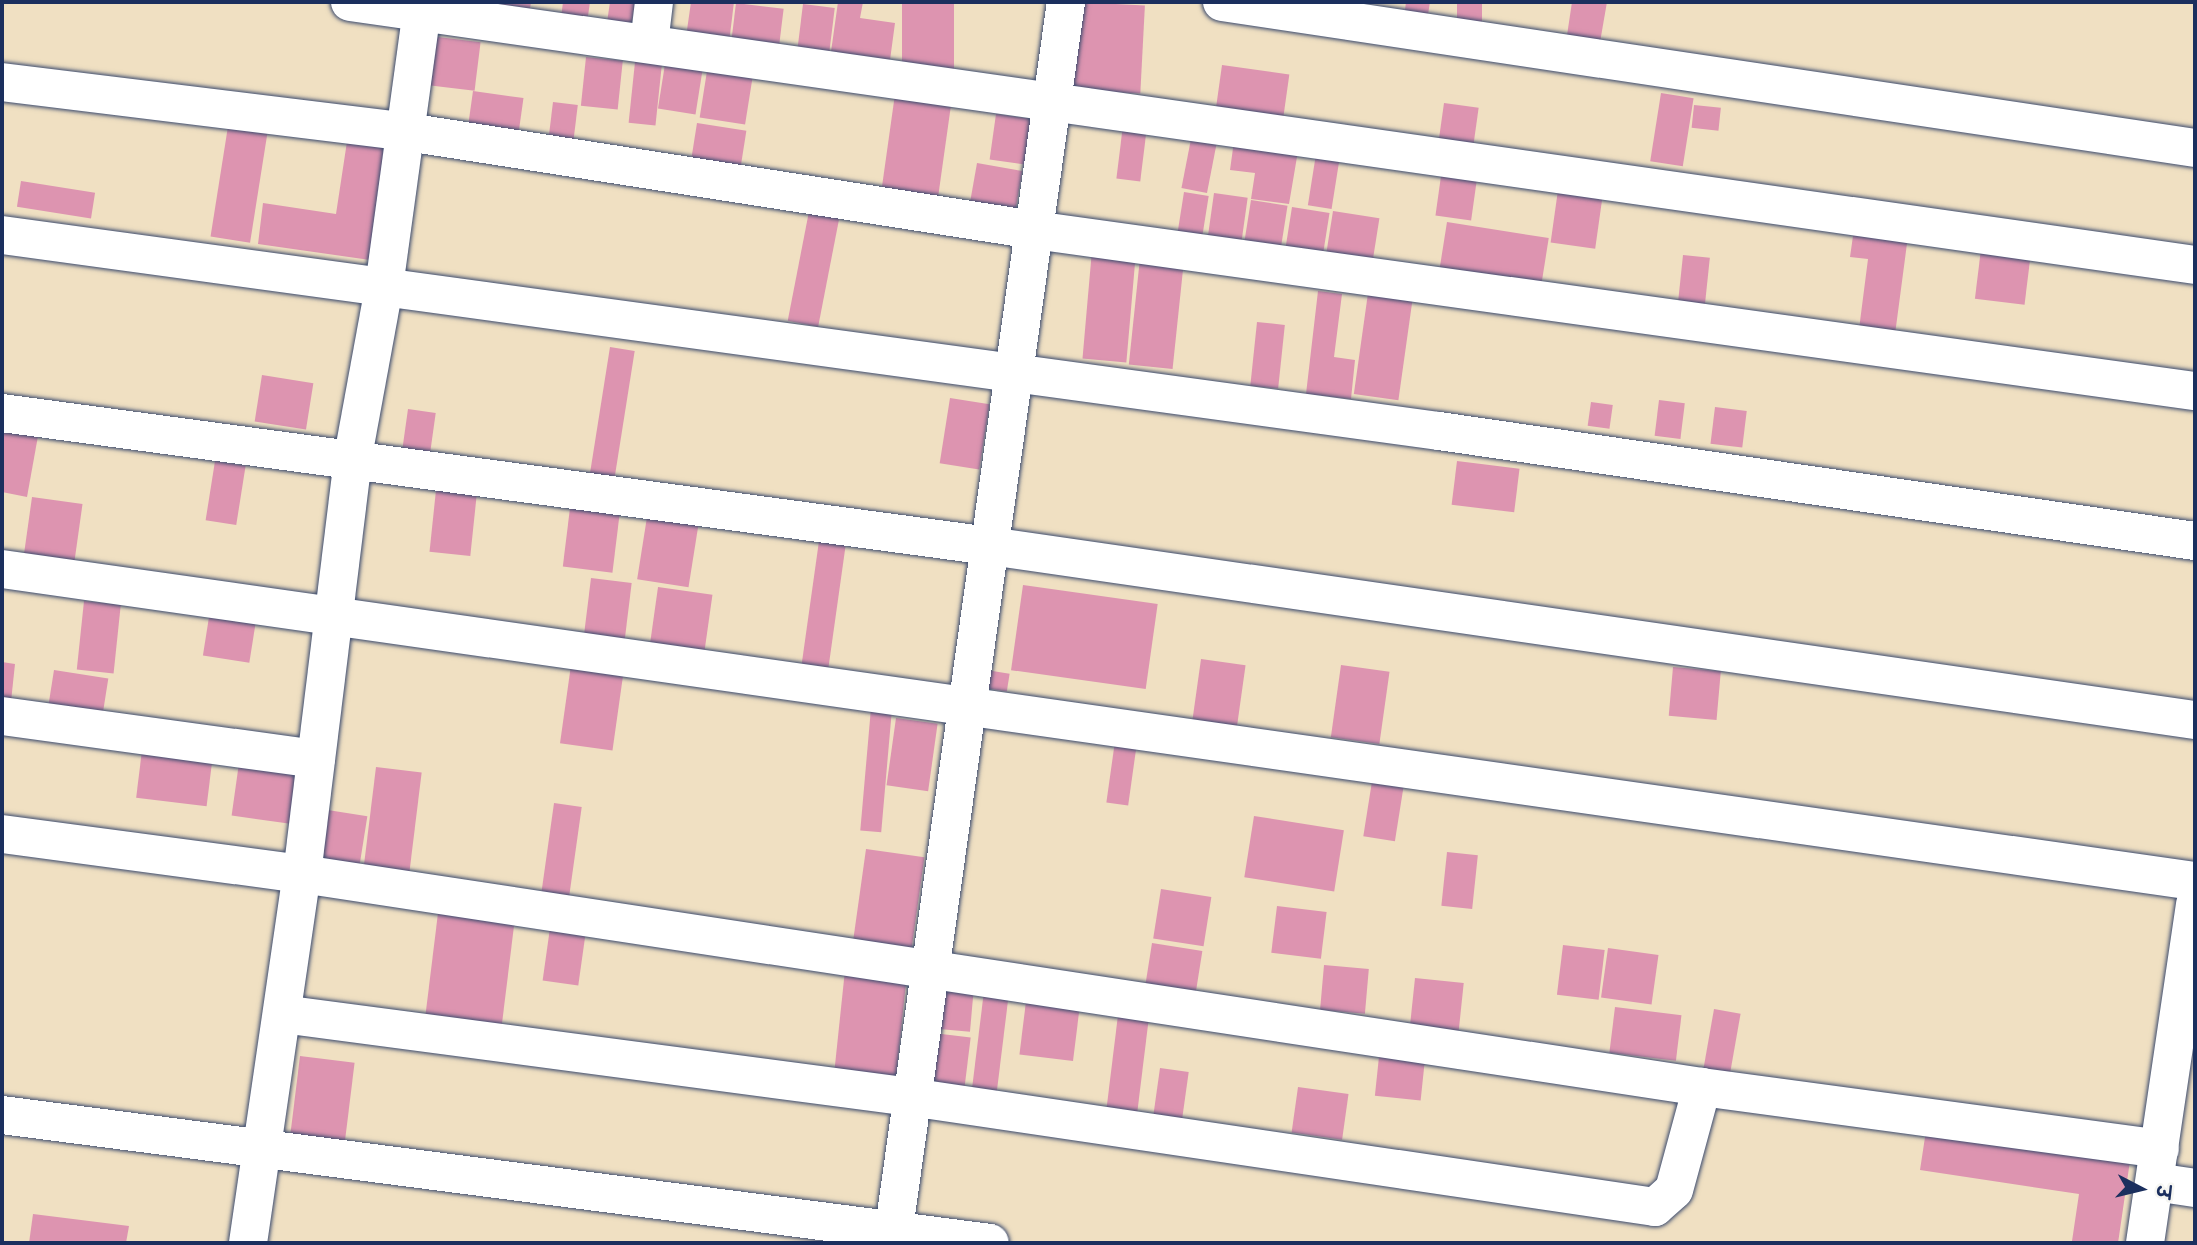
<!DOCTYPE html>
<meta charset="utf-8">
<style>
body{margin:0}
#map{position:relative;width:2197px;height:1245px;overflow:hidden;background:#f0e0c2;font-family:"Architects Daughter","Playpen Sans Deva",sans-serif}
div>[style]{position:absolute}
.building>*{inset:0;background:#dd94b0;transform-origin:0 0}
.roads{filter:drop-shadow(0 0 2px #3b4a6d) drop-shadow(0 0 2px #3b4a6d)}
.minor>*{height:38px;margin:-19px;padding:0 19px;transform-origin:19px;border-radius:19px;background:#fff}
span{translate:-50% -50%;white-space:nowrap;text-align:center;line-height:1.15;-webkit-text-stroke:7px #f6f6f2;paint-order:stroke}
.frame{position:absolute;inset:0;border:4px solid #1b2f5e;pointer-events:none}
.north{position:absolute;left:2106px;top:1154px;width:70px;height:70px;-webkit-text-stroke:5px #f6f6f2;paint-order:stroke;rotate:97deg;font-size:19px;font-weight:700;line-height:28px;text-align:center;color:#1b2f5e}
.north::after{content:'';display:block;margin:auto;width:24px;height:32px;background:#1b2f5e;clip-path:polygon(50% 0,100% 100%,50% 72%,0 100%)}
</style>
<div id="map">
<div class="building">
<div style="clip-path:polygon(474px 2px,531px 2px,529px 15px)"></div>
<div style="clip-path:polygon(563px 2px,590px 2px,586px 30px,560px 26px)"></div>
<div style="clip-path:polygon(610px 2px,635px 2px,630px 33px,606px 29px)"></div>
<div style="clip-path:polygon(691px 2px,734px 2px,728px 51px,685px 44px)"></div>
<div style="clip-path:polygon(838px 2px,863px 2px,860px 18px,895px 23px,888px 75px,829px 66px)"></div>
<div style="left:902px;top:2px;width:52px;height:75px"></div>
<div style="left:1077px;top:2px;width:68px;height:88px;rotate:3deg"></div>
<div style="clip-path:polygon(1406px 2px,1430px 2px,1427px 21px,1404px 18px)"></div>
<div style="left:1457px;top:2px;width:25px;height:29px"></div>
<div style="clip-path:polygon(1572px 2px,1607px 2px,1599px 48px,1566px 42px)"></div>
<div style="left:736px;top:3px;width:48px;height:49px;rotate:7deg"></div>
<div style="left:803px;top:4px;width:32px;height:58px;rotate:7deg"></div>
<div style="left:422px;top:35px;width:59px;height:49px;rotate:7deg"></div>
<div style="left:586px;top:57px;width:37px;height:49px;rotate:6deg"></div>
<div style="left:635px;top:62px;width:27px;height:61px;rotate:6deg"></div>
<div style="left:665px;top:64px;width:38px;height:45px;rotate:9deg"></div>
<div style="left:1222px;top:65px;width:68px;height:57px;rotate:8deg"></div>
<div style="left:707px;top:71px;width:46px;height:47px;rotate:9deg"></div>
<div style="left:473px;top:91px;width:51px;height:50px;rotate:8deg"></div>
<div style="left:1661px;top:93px;width:33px;height:69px;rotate:9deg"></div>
<div style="left:895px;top:94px;width:57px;height:107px;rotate:8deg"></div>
<div style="left:553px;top:102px;width:25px;height:47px;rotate:7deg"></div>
<div style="left:1444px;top:103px;width:35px;height:46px;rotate:8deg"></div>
<div style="left:1694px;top:105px;width:27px;height:23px;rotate:6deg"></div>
<div style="left:996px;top:114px;width:45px;height:46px;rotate:8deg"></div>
<div style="left:229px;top:120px;width:40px;height:118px;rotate:9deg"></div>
<div style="left:697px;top:123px;width:50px;height:42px;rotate:9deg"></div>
<div style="left:1123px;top:125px;width:24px;height:54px;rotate:7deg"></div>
<div style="clip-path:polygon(348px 135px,387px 141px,370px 260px,258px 244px,263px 203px,336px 214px)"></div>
<div style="left:1191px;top:139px;width:26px;height:50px;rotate:11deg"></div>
<div style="clip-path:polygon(1234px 141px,1298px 151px,1289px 204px,1251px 199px,1255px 173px,1230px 170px)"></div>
<div style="left:1316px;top:154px;width:24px;height:52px;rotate:9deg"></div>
<div style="left:977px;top:163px;width:46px;height:46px;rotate:10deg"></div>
<div style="left:1442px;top:169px;width:36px;height:47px;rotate:8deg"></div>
<div style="left:21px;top:181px;width:75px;height:26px;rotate:9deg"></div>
<div style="left:1558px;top:190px;width:45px;height:53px;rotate:8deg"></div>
<div style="left:1184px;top:192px;width:25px;height:49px;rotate:9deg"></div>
<div style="left:1214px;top:193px;width:34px;height:49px;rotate:8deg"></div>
<div style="left:1251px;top:200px;width:37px;height:43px;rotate:9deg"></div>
<div style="left:811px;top:201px;width:31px;height:122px;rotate:11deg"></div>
<div style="left:1292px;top:207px;width:38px;height:44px;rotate:9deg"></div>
<div style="left:1333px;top:211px;width:47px;height:49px;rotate:9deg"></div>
<div style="left:1447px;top:222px;width:103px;height:48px;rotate:9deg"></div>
<div style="clip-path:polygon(1854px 229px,1908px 236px,1894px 342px,1858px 337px,1868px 259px,1850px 257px)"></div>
<div style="left:1981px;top:249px;width:50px;height:50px;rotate:7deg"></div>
<div style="left:1092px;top:250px;width:44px;height:109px;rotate:5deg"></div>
<div style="left:1683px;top:255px;width:27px;height:53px;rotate:6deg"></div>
<div style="left:1140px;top:258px;width:44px;height:107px;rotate:6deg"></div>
<div style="left:1369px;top:286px;width:45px;height:109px;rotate:8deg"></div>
<div style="clip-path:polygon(1318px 291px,1342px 294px,1334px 357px,1355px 360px,1351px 399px,1306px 394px)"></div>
<div style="left:1257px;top:322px;width:28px;height:64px;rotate:6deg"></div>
<div style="left:610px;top:347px;width:25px;height:138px;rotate:9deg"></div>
<div style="left:262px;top:375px;width:52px;height:47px;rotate:9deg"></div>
<div style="left:950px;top:398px;width:40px;height:66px;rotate:9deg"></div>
<div style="left:1659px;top:400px;width:26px;height:36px;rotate:7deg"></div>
<div style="left:1591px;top:402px;width:22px;height:24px;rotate:8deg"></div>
<div style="left:1715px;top:407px;width:32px;height:37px;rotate:7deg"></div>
<div style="left:408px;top:409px;width:28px;height:49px;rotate:8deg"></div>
<div style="clip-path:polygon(2px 429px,38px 436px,27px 497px,2px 492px)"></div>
<div style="left:215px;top:461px;width:31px;height:60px;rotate:9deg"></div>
<div style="left:1457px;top:461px;width:63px;height:44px;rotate:7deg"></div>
<div style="left:436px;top:490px;width:41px;height:62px;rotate:6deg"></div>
<div style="left:32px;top:497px;width:51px;height:64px;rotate:8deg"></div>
<div style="left:570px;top:508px;width:50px;height:59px;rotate:7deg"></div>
<div style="left:647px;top:517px;width:52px;height:63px;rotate:9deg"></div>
<div style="left:819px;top:541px;width:27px;height:124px;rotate:8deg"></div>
<div style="left:591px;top:578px;width:41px;height:59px;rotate:7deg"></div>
<div style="left:1023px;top:585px;width:136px;height:86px;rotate:8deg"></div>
<div style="left:658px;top:587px;width:55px;height:59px;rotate:8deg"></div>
<div style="left:84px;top:601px;width:37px;height:69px;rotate:6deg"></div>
<div style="left:209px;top:617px;width:47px;height:39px;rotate:9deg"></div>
<div style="left:1201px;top:659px;width:45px;height:63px;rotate:8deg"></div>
<div style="clip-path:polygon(2px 662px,15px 664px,10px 711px,2px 710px)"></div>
<div style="left:571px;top:665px;width:53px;height:79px;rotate:8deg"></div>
<div style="left:1341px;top:665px;width:49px;height:73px;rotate:8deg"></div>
<div style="left:1673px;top:667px;width:48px;height:49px;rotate:5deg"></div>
<div style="left:980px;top:669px;width:30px;height:18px;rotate:9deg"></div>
<div style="left:54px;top:670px;width:55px;height:49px;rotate:9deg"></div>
<div style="left:871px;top:708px;width:21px;height:123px;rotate:5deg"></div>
<div style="left:896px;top:718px;width:42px;height:68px;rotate:8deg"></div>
<div style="left:1115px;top:741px;width:22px;height:62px;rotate:8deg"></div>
<div style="left:142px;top:750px;width:71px;height:48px;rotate:7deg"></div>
<div style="left:239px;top:763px;width:61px;height:53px;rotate:8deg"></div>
<div style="left:376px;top:767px;width:46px;height:114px;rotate:7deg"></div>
<div style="left:1373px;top:775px;width:32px;height:62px;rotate:9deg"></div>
<div style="left:554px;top:803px;width:28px;height:104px;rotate:8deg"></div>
<div style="left:315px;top:808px;width:53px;height:55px;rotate:9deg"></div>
<div style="left:1254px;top:816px;width:91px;height:62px;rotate:9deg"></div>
<div style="left:866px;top:849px;width:59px;height:102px;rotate:8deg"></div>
<div style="left:1447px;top:852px;width:31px;height:54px;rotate:6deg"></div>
<div style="left:1161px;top:889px;width:51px;height:50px;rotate:9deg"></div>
<div style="left:1277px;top:906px;width:50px;height:47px;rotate:7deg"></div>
<div style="left:438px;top:913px;width:77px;height:107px;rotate:7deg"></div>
<div style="left:550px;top:928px;width:36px;height:53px;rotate:8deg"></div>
<div style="left:1152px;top:943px;width:51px;height:49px;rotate:9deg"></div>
<div style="left:1563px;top:945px;width:42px;height:50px;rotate:7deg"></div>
<div style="left:1608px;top:948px;width:51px;height:50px;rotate:8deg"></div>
<div style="left:1324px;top:965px;width:45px;height:45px;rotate:5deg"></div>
<div style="left:845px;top:970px;width:62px;height:103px;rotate:6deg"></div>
<div style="left:1415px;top:978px;width:49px;height:48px;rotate:6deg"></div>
<div style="left:929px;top:984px;width:45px;height:44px;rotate:5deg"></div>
<div style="left:984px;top:991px;width:25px;height:100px;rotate:7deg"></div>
<div style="left:1027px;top:993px;width:54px;height:62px;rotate:7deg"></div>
<div style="left:1615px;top:1007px;width:67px;height:46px;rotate:7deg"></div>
<div style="left:1714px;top:1009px;width:27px;height:61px;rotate:10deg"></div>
<div style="left:1118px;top:1015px;width:31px;height:97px;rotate:7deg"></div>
<div style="left:925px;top:1032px;width:46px;height:50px;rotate:7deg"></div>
<div style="left:1380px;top:1047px;width:46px;height:49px;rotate:6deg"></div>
<div style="left:300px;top:1056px;width:55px;height:86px;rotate:7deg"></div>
<div style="left:1160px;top:1068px;width:29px;height:52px;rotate:8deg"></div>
<div style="left:1298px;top:1087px;width:51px;height:46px;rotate:8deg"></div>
<div style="clip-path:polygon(1927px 1124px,2131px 1154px,2118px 1243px,2072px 1241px,2079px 1194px,1920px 1170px)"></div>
<div style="clip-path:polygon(33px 1214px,129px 1226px,126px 1243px,29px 1243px)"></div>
</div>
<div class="roads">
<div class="minor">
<div style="left:350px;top:2px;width:1864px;rotate:8.11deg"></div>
<div style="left:1222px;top:2px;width:984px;rotate:8.53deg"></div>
<div style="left:649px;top:44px;width:42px;rotate:-83.2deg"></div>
<div style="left:2px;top:82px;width:408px;rotate:7deg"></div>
<div style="left:407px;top:132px;width:635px;rotate:8.88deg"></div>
<div style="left:1034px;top:230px;width:1172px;rotate:7.9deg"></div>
<div style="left:2px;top:235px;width:1450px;rotate:7.77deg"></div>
<div style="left:1439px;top:431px;width:764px;rotate:8.28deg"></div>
<div style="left:2px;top:413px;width:997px;rotate:7.67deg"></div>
<div style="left:990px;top:546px;width:1217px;rotate:8.22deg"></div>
<div style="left:2px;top:569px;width:2215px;rotate:8.1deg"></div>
<div style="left:2px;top:716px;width:317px;rotate:7.8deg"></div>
<div style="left:2px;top:834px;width:303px;rotate:7.6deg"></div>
<div style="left:302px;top:874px;width:1416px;rotate:8.65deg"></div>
<div style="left:1702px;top:1087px;width:462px;rotate:7.7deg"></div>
<div style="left:282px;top:1014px;width:633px;rotate:7.53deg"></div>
<div style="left:910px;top:1097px;width:753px;rotate:8.4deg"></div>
<div style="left:1655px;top:1207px;width:25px;rotate:-42deg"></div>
<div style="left:1674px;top:1190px;width:107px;rotate:-74.8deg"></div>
<div style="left:2px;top:1115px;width:996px;rotate:7.38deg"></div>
<div style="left:2155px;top:1182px;width:40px;rotate:8.5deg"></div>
<div style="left:248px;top:1243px;width:373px;rotate:-81.7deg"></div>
<div style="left:302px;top:874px;width:426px;rotate:-83deg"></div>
<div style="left:354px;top:451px;width:167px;rotate:-79.6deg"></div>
<div style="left:384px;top:287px;width:288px;rotate:-82.2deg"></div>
<div style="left:892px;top:1243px;width:1253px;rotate:-82.02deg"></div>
<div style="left:2145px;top:1243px;width:343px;rotate:-81.6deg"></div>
</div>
</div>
<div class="frame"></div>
<div class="north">उ</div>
</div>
